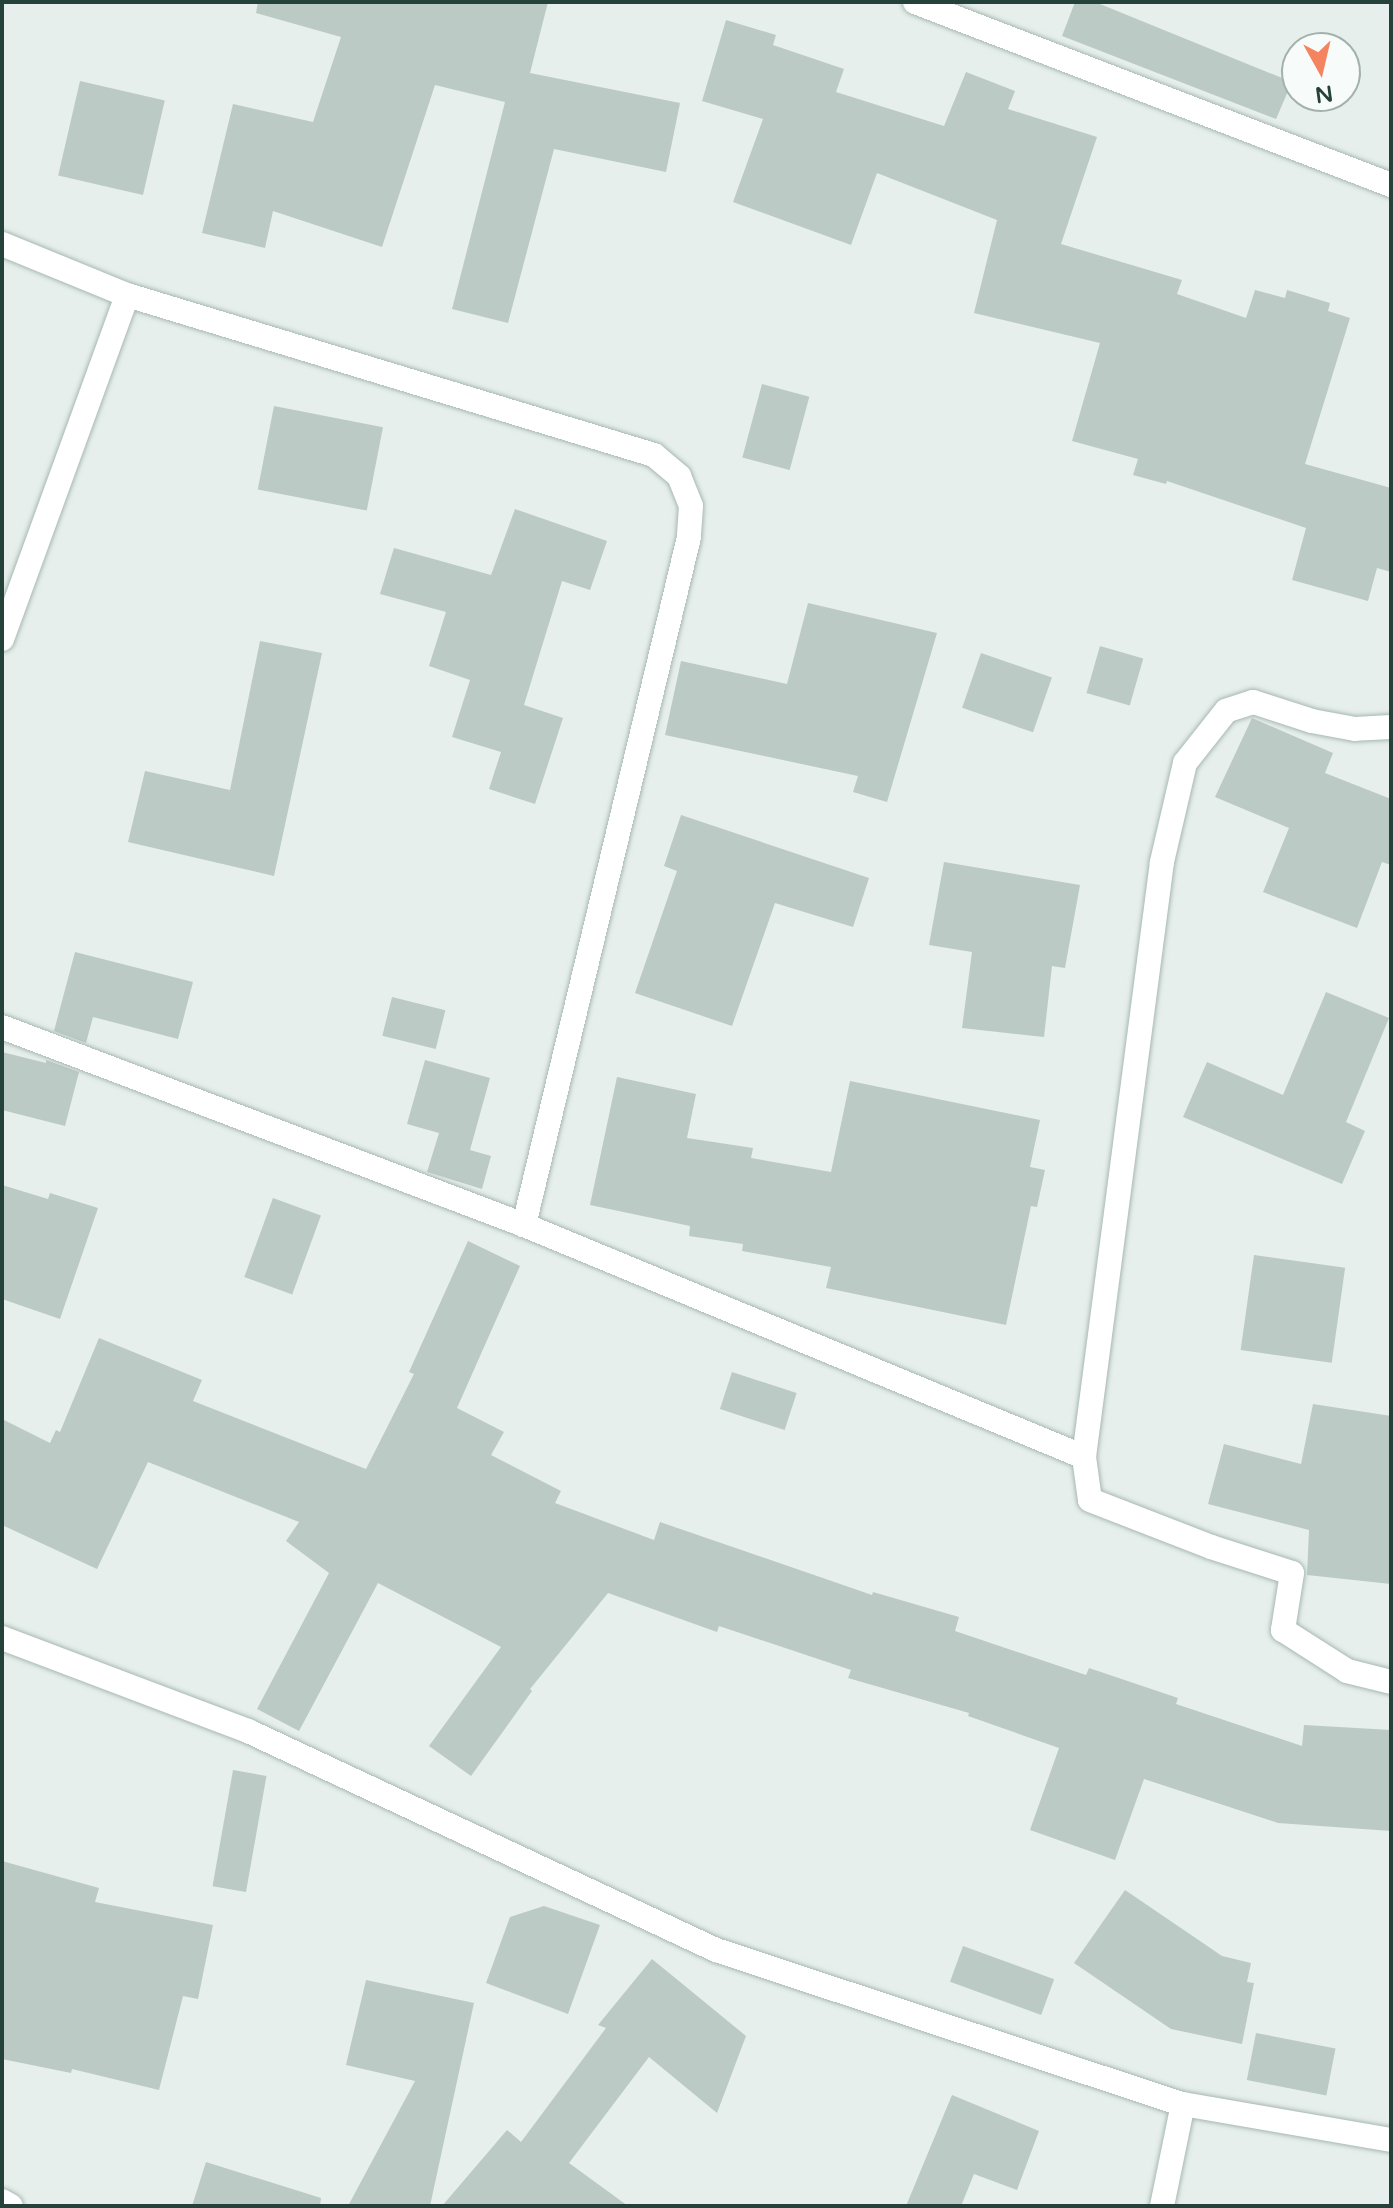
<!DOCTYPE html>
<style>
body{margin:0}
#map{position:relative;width:1393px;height:2208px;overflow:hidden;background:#e6efeb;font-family:"Varela Round",sans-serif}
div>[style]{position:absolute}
.building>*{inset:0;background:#bbcac4;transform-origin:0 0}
.roads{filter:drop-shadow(0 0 2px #a8b8b2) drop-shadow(0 0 2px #a8b8b2)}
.minor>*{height:24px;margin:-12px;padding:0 12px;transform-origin:12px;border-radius:12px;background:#fff}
span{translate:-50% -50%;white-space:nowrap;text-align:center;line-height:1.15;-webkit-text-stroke:8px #f7fbf9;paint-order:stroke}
.frame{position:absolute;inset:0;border:4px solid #24423a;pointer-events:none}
.north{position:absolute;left:1281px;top:32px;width:80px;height:80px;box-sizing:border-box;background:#f7fbf9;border:2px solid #a3b1ad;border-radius:50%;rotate:172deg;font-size:22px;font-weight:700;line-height:32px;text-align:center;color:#24423a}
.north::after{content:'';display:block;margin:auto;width:28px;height:36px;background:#f4845f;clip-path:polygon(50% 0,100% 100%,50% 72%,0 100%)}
</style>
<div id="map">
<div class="building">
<div style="clip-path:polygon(258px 2px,548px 2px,530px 73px,680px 103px,666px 172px,554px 149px,508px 323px,452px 309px,505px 102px,435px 85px,382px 247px,273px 211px,265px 248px,202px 233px,233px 104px,313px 122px,341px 37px,256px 13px)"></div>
<div style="clip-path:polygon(1075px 2px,1095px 2px,1292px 82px,1276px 119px,1062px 36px)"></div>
<div style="clip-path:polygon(726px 20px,776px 35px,773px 45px,844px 69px,836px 92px,944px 126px,966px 72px,1015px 91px,1008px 109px,1097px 137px,1061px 244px,1182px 280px,1177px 294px,1246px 318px,1255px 290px,1285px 298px,1287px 290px,1330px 303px,1328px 311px,1350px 318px,1305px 464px,1391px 488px,1391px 572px,1377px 568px,1368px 601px,1292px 580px,1306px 528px,1167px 481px,1166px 484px,1133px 475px,1138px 459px,1072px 441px,1100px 343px,974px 313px,997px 220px,877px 173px,851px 245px,733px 202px,763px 119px,702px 101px)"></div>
<div style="left:80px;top:81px;width:87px;height:97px;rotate:13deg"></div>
<div style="left:762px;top:384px;width:49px;height:76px;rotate:15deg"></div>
<div style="left:274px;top:406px;width:111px;height:85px;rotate:11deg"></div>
<div style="clip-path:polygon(515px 509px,607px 541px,590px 590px,562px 581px,524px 705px,563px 718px,535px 804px,489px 789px,501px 752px,452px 737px,470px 680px,429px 666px,446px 612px,380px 594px,394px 548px,491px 575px)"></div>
<div style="clip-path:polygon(808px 603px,937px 633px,887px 802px,853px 792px,858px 776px,665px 735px,681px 661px,787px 684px)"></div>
<div style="clip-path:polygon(260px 641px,322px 653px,274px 876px,128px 842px,145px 771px,230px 790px)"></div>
<div style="left:1100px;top:646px;width:45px;height:49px;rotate:16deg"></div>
<div style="left:981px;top:653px;width:75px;height:58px;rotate:19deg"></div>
<div style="clip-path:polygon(1252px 718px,1333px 753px,1325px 773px,1391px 799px,1391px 865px,1382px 862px,1357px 928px,1263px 892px,1289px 828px,1215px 797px)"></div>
<div style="clip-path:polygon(681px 815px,869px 878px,853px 927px,775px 903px,732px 1026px,635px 993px,677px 871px,664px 866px)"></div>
<div style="clip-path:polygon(944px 862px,1080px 885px,1065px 968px,1052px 966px,1044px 1037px,962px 1028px,972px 952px,929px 945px)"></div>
<div style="clip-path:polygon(75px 952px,193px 982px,178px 1039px,93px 1017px,86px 1043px,54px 1031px)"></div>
<div style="clip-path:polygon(1326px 992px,1389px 1018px,1346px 1122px,1365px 1131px,1342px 1184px,1183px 1117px,1207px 1062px,1283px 1095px)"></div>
<div style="left:392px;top:997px;width:55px;height:40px;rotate:14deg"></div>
<div style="clip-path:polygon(2px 1052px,46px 1063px,46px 1060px,79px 1072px,65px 1126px,2px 1110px)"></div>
<div style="clip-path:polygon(425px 1060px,490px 1078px,470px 1150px,491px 1156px,482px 1189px,427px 1172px,439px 1133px,407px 1124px)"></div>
<div style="clip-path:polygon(617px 1077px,696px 1094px,687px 1138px,753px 1148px,751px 1158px,831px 1172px,850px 1081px,1040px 1120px,1030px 1167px,1045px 1170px,1037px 1207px,1031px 1206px,1006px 1325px,826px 1288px,831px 1267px,742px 1251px,743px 1244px,689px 1236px,690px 1226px,590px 1205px)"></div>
<div style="clip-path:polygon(2px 1185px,48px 1199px,50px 1193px,98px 1208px,60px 1319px,2px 1299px)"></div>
<div style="left:273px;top:1198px;width:51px;height:84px;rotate:20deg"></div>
<div style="clip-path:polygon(468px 1241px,520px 1266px,457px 1408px,504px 1432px,491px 1455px,561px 1491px,555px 1503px,654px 1540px,660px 1522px,872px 1595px,873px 1592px,959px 1617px,955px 1631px,1086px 1675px,1089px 1668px,1178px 1698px,1176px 1704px,1302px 1746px,1304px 1725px,1391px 1730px,1391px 1831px,1278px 1823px,1144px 1779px,1115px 1860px,1030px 1830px,1059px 1748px,968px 1716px,969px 1713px,848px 1678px,851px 1670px,719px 1626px,717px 1632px,608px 1593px,530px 1689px,532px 1691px,471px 1776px,429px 1746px,501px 1647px,378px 1583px,299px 1731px,257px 1709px,329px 1573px,286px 1541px,299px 1522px,148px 1462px,97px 1569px,2px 1525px,2px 1419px,50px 1443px,56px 1430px,60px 1432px,99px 1338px,202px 1380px,193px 1401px,366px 1469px,414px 1374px,409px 1372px)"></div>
<div style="left:1254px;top:1255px;width:92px;height:96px;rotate:8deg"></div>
<div style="left:732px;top:1372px;width:68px;height:39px;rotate:18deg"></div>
<div style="clip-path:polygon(1313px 1404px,1391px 1416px,1391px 1584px,1307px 1575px,1309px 1530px,1208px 1504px,1224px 1444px,1301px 1464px)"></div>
<div style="left:233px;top:1770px;width:34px;height:118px;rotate:10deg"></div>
<div style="clip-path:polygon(2px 1861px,99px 1888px,95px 1902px,213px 1925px,198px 1999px,183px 1996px,159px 2090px,72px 2069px,71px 2073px,2px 2059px)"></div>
<div style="clip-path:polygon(1125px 1890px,1222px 1956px,1251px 1963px,1247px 1982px,1254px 1983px,1242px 2044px,1171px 2029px,1074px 1963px)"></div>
<div style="clip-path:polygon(544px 1906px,600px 1925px,568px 2014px,486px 1983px,510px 1917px)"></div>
<div style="left:963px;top:1946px;width:97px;height:38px;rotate:20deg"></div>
<div style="clip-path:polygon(652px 1959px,746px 2036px,717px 2113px,649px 2057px,569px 2163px,628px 2206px,442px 2206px,507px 2130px,521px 2142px,606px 2028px,598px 2025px)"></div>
<div style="clip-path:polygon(366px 1980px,474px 2003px,430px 2206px,348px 2206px,415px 2081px,346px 2065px)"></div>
<div style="left:1256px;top:2033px;width:81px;height:48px;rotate:11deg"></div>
<div style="clip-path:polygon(952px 2095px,1039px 2131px,1017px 2190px,974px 2174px,961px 2206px,906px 2206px)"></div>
<div style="clip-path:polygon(206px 2162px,321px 2198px,320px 2206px,192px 2206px)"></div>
</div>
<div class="roads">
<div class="minor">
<div style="left:915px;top:2px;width:510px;rotate:21.03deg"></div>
<div style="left:2px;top:244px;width:135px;rotate:22.2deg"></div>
<div style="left:127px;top:295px;width:551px;rotate:16.89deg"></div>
<div style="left:654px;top:455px;width:33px;rotate:40deg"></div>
<div style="left:679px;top:476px;width:32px;rotate:68deg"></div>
<div style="left:691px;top:506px;width:31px;rotate:94deg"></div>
<div style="left:689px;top:537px;width:708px;rotate:103.49deg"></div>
<div style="left:524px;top:1225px;width:558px;rotate:-159.23deg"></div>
<div style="left:2px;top:639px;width:366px;rotate:-70deg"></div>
<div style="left:1391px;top:727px;width:36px;rotate:177deg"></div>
<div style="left:1355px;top:729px;width:44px;rotate:-169.5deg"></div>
<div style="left:1312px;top:721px;width:62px;rotate:-162.1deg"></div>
<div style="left:1253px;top:702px;width:28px;rotate:162deg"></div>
<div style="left:1226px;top:711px;width:66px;rotate:128.3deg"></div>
<div style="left:1185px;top:763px;width:102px;rotate:103.1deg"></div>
<div style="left:1162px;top:862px;width:600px;rotate:97.47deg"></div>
<div style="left:1084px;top:1457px;width:43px;rotate:82.1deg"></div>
<div style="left:1090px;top:1500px;width:130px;rotate:21.2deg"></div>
<div style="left:1211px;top:1547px;width:85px;rotate:17.8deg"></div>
<div style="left:1292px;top:1573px;width:58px;rotate:99deg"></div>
<div style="left:1283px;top:1630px;width:76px;rotate:32.6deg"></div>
<div style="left:1347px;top:1671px;width:45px;rotate:14deg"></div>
<div style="left:524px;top:1225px;width:606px;rotate:22.5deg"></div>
<div style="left:2px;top:1638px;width:263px;rotate:20.7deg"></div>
<div style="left:248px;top:1731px;width:517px;rotate:25.08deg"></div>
<div style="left:716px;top:1950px;width:492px;rotate:18.3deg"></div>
<div style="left:1183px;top:2104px;width:211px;rotate:9.8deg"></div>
<div style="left:2px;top:2201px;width:10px;rotate:29deg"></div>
<div style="left:1162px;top:2206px;width:104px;rotate:-78.4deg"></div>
</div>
</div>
<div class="frame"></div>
<div class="north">N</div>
</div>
